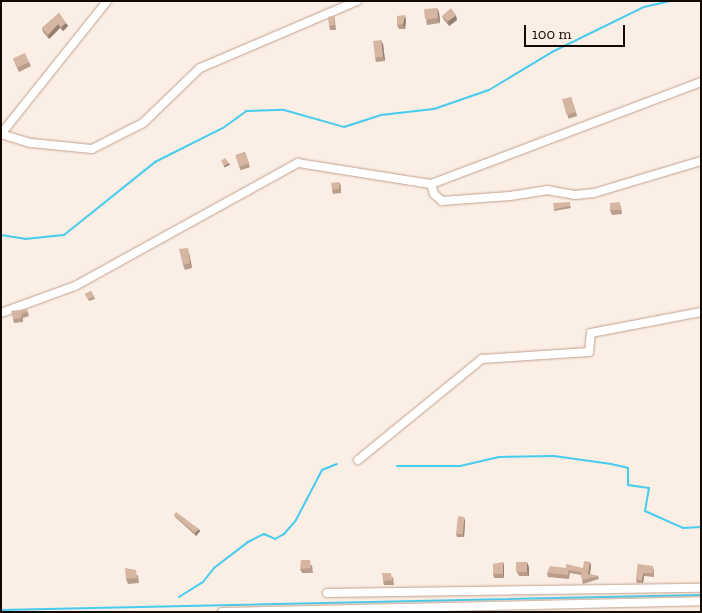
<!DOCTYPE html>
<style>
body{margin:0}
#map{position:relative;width:702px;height:613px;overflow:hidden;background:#fbeee5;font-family:"Zilla Slab",serif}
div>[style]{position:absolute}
.stream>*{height:2px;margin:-1px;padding:0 1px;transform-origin:1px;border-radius:1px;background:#47cbee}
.roads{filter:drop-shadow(0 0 1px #bfa08b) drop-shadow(0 0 1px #bfa08b)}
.minor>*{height:8px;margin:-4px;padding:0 4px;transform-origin:4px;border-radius:4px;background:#fff}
.wall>*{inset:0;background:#b89d8a;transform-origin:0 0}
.shaded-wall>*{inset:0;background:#967f71;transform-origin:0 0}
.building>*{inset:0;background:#d6b6a1;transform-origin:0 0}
span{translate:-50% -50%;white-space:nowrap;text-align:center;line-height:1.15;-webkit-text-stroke:4.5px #fbeee5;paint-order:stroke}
.frame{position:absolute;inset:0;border:2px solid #130903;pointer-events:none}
.scale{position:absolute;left:524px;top:25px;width:101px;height:22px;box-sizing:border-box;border:2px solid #130903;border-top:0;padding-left:6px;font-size:15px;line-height:18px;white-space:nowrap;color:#130903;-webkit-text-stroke:4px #fbeee5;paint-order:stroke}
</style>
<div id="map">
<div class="stream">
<div style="left:1px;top:235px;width:24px;rotate:9deg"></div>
<div style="left:25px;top:239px;width:39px;rotate:-6deg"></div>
<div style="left:64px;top:235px;width:117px;rotate:-38.7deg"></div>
<div style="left:155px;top:162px;width:76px;rotate:-26.6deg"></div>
<div style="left:223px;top:128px;width:29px;rotate:-36deg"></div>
<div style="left:246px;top:111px;width:38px;rotate:-2deg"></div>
<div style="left:284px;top:110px;width:62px;rotate:15.8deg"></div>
<div style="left:344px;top:127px;width:39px;rotate:-18deg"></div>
<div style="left:381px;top:115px;width:53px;rotate:-6.5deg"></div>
<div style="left:434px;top:109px;width:58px;rotate:-19.1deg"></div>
<div style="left:489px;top:90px;width:74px;rotate:-31.1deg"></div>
<div style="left:552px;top:52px;width:102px;rotate:-26.1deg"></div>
<div style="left:644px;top:7px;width:26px;rotate:-13deg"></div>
<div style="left:397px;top:466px;width:63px"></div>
<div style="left:460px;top:466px;width:40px;rotate:-13deg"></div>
<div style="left:499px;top:457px;width:55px;rotate:-1deg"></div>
<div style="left:554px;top:456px;width:58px;rotate:8deg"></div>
<div style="left:611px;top:464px;width:17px;rotate:13deg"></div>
<div style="left:628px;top:468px;width:17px;rotate:90deg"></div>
<div style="left:628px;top:485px;width:21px;rotate:8deg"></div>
<div style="left:649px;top:488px;width:23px;rotate:100deg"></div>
<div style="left:645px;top:511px;width:42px;rotate:24.1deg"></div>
<div style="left:683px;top:528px;width:18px;rotate:-3deg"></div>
<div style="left:179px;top:597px;width:28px;rotate:-32deg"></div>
<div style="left:203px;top:582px;width:18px;rotate:-52deg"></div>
<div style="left:214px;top:568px;width:43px;rotate:-37.4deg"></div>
<div style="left:248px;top:542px;width:18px;rotate:-27deg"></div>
<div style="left:264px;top:534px;width:12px;rotate:24deg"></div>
<div style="left:275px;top:539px;width:10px;rotate:-29deg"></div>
<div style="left:284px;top:534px;width:18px;rotate:-49deg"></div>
<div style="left:296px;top:520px;width:56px;rotate:-62.5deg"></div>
<div style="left:322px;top:470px;width:16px;rotate:-22deg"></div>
<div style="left:1px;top:610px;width:700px;rotate:-1.23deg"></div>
</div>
<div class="roads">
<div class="minor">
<div style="left:1px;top:134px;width:31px;rotate:17deg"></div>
<div style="left:31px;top:143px;width:61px;rotate:5.6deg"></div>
<div style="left:92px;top:149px;width:57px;rotate:-27deg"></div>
<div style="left:143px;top:123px;width:79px;rotate:-44deg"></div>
<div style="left:200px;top:68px;width:171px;rotate:-23.1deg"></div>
<div style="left:1px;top:134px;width:170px;rotate:-51.4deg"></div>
<div style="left:431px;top:184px;width:10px;rotate:73deg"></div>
<div style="left:434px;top:194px;width:11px;rotate:41deg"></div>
<div style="left:442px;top:201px;width:68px;rotate:-4.2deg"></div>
<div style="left:510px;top:196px;width:37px;rotate:-9deg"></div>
<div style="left:547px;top:190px;width:28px;rotate:10deg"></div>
<div style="left:575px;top:195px;width:19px;rotate:-6deg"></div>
<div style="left:594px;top:193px;width:112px;rotate:-16.7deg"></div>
<div style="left:1px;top:313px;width:79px;rotate:-20deg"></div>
<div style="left:75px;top:286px;width:255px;rotate:-28.9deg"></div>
<div style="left:298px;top:163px;width:135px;rotate:9deg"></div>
<div style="left:431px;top:184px;width:289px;rotate:-20.7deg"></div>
<div style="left:358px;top:460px;width:160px;rotate:-39.2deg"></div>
<div style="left:482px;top:359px;width:107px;rotate:-3.7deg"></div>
<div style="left:589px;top:352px;width:19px;rotate:-84deg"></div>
<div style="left:591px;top:333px;width:112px;rotate:-10.8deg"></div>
<div style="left:327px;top:593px;width:374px;rotate:-0.8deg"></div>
<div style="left:222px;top:612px;width:479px;rotate:-1.3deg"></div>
</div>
</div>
<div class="wall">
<div style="clip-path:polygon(439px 12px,440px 23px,427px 25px,426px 20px)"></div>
<div style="clip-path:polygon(59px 13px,68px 26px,63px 31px,60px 28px,49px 39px,43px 32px,42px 28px)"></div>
<div style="clip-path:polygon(334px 16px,335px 20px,336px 30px,330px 30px,329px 26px)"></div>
<div style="clip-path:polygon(442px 16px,457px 20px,449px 26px,444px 20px)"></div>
<div style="clip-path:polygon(406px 20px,405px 29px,399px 29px,397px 25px)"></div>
<div style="clip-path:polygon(383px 44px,385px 61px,376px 62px,375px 58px)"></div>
<div style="clip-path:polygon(13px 59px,29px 62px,31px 66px,19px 72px)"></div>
<div style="left:571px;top:97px;width:20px;height:9px;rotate:72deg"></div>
<div style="left:245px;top:152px;width:16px;height:10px;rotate:72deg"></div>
<div style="clip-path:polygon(339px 182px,341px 186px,341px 193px,333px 194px,332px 190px)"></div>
<div style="clip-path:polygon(570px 205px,571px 208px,554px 211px,554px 209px)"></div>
<div style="clip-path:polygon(621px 206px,622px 214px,612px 215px,610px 210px)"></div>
<div style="clip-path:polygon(189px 253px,192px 268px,185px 270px,183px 265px)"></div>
<div style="clip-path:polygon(91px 291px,95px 299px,89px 301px,85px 294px)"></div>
<div style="clip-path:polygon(27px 309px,29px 316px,23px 318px,23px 322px,14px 323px,13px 319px)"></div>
<div style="clip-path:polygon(174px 515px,200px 531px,196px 536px,175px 517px)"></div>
<div style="clip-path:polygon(465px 521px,464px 537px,457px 537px,456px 534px)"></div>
<div style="clip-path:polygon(503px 562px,504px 566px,504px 578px,494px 578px,493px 574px)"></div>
<div style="clip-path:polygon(590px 562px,591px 566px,590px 574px,598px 576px,599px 579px,583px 584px,581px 575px,570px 573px,569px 579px,548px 577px,547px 573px,566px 568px,583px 568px)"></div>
<div style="clip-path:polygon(638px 564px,654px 569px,654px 577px,644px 576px,643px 583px,637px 583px,636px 580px)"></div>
<div style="clip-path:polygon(312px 565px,313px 573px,302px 573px,300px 569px)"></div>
<div style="clip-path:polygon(529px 567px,529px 576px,519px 576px,517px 572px)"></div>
<div style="clip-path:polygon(138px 575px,139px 583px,128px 584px,126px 579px)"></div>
<div style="clip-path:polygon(393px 577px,394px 585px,384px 585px,383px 581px)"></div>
</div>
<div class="shaded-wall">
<div style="clip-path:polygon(437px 8px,439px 12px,440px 23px,438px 18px)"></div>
<div style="clip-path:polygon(405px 15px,406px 20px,405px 29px,403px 24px)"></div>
<div style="clip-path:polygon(456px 15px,457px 20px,449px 26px,448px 21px)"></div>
<div style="clip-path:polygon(66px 23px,68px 26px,63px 31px,61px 27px)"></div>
<div style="clip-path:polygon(58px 24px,60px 28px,49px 39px,48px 35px)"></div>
<div style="clip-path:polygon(381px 40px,383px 44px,385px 61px,383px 57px)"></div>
<div style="left:229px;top:163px;width:2px;height:6px;rotate:63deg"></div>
<div style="clip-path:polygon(188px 248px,192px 268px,190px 263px)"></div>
<div style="clip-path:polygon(464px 517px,465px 521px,464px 537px,463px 534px)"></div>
<div style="clip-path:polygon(199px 529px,200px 531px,196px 536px,195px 533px)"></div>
<div style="clip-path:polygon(503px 562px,504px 566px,504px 578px,503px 574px)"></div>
<div style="clip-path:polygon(527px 562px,529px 567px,529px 576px,527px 572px)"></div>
<div style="clip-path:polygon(590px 562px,591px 566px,589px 578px,588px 574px)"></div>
<div style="clip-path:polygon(643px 573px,644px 576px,643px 583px,642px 580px)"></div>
</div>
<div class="building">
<div style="left:437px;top:8px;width:10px;height:13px;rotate:84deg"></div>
<div style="clip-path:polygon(451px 8px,456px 15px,448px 21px,442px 16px)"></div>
<div style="clip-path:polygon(59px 13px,66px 23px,61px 27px,58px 24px,48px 35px,42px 28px)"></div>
<div style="clip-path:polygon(405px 15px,403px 24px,397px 25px,397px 16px)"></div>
<div style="left:334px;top:16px;width:9px;height:6px;rotate:84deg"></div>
<div style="left:381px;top:40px;width:17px;height:8px;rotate:83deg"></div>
<div style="left:25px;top:53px;width:10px;height:13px;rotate:66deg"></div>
<div style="left:571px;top:97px;width:16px;height:9px;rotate:75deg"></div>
<div style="left:245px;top:152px;width:12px;height:10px;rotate:70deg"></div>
<div style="clip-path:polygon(225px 158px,229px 163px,224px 166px,221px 161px)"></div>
<div style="clip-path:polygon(339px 182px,339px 189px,332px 190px,331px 183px)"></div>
<div style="clip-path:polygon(570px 202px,570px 206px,554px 209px,553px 203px)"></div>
<div style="clip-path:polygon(620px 202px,621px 210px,610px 210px,610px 203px)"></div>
<div style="clip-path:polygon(188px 248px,190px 263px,183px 265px,179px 249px)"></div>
<div style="clip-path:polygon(91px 291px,94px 297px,88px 299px,85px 294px)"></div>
<div style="clip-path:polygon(27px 309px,27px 312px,21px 314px,21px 318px,13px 319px,11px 311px)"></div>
<div style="clip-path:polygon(176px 512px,199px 529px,195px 533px,174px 515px)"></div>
<div style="clip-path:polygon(458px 516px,464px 517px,463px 534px,456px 534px)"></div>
<div style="clip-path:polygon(301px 560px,310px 560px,311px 568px,300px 569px)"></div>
<div style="clip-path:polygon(584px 561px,590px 562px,588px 574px,598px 576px,582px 580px,581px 572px,568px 570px,568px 575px,547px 573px,550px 566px,566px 568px,566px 564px,583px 568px)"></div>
<div style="clip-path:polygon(503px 562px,503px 574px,493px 574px,493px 564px)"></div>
<div style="left:516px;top:562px;width:11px;height:10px"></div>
<div style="clip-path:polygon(638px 564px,653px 566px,653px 573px,643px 573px,642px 580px,636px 580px)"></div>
<div style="clip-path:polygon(125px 568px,136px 570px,137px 578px,126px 579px)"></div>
<div style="clip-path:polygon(382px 573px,391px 573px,392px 580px,383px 581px)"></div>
</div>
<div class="frame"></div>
<div class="scale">100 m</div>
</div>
